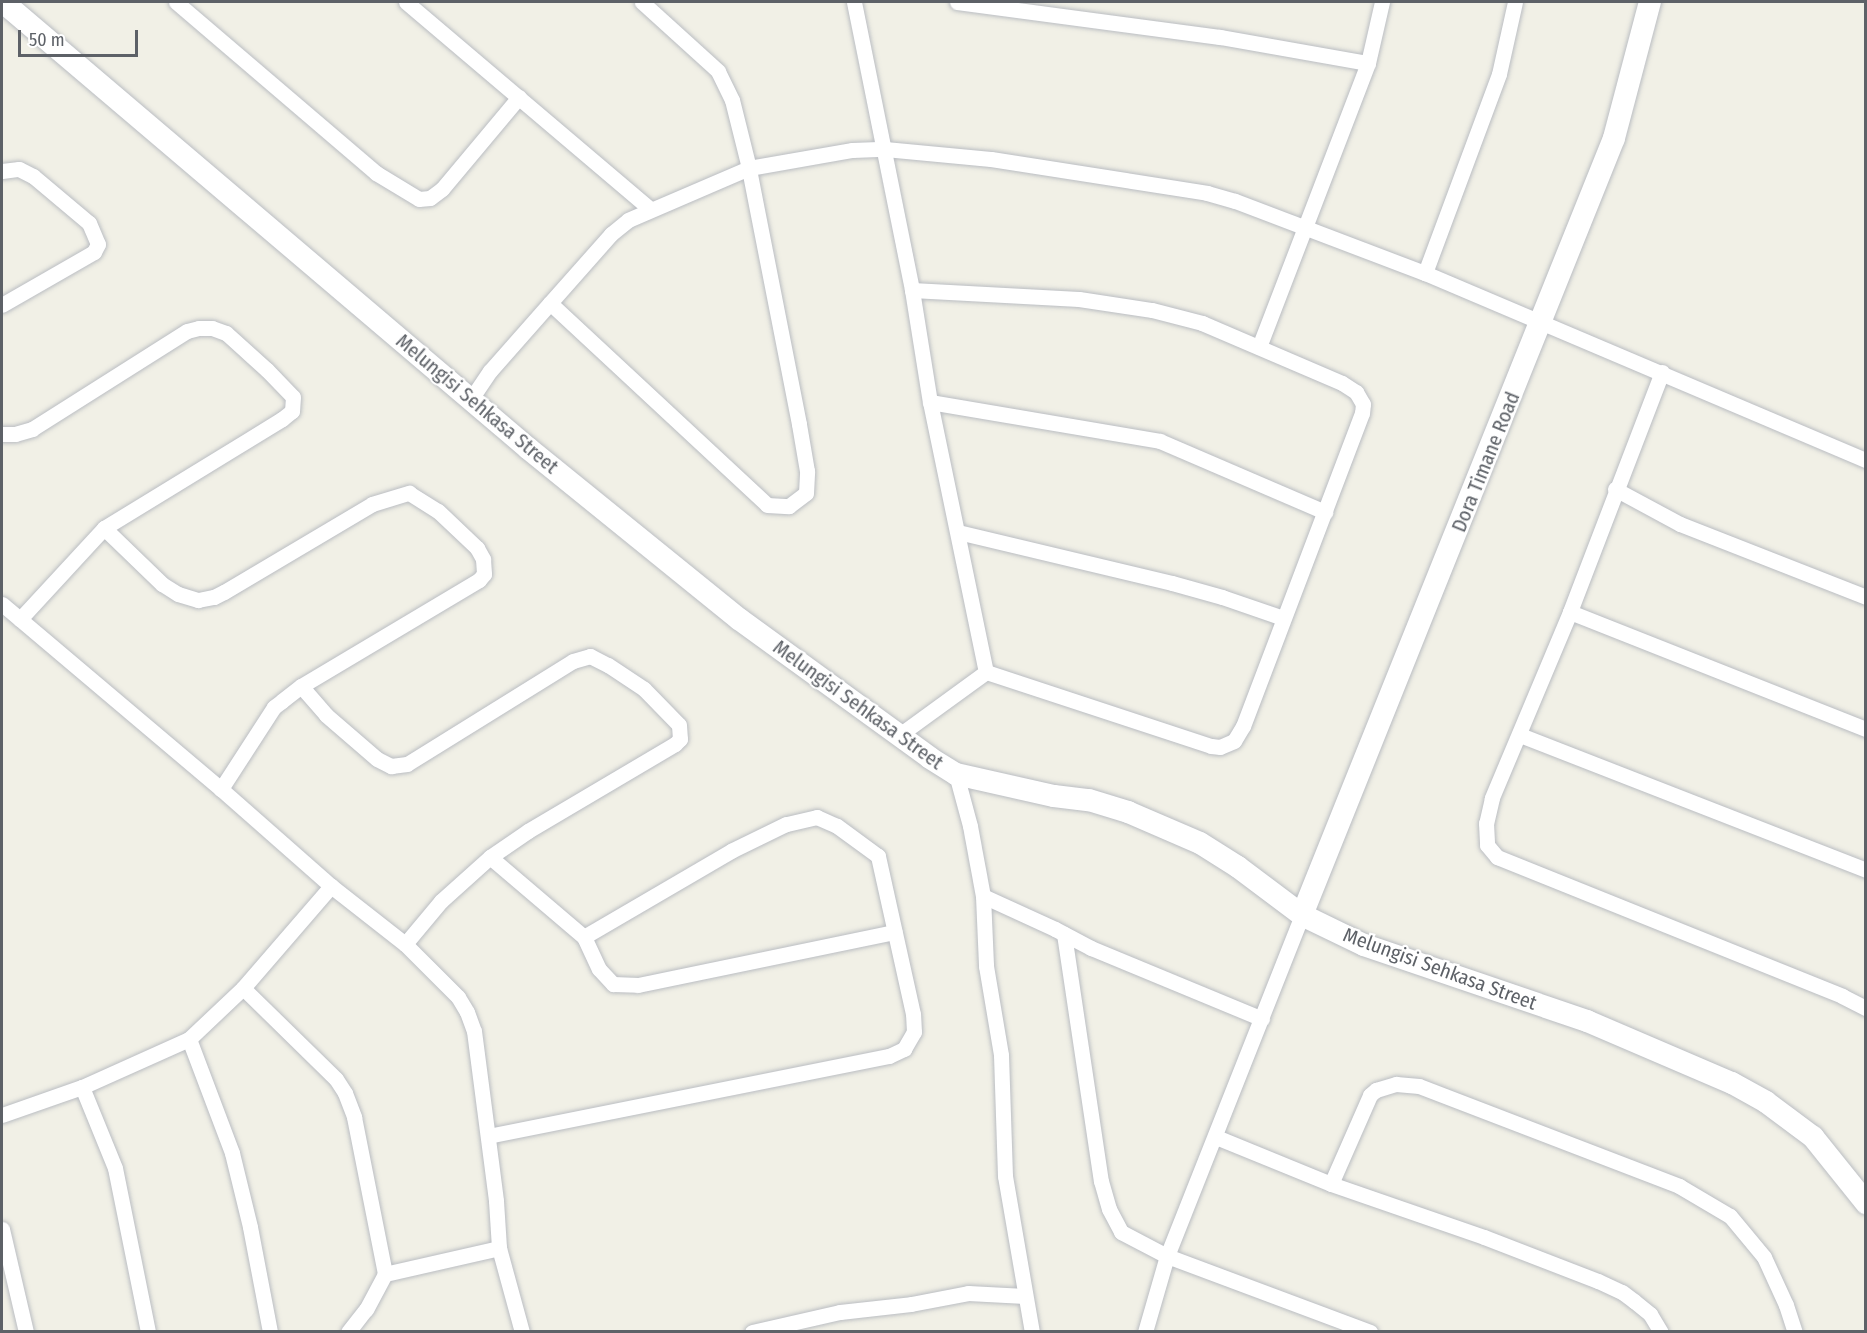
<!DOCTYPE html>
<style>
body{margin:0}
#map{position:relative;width:1867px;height:1333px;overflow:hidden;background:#f1f0e6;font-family:"Fira Sans Condensed",sans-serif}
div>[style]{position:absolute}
.roads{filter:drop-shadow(0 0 2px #babdc2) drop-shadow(0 0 2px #babdc2)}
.street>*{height:15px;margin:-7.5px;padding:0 7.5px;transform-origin:7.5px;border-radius:7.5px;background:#fff}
.secondary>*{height:22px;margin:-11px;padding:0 11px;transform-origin:11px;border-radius:11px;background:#fff}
span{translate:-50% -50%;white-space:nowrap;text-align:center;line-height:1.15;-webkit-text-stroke:4.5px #fff;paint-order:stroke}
.street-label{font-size:20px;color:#5d6167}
.frame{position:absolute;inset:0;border:3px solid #5d6167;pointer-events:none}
.scale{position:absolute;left:18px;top:30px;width:120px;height:27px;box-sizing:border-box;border:3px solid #5d6167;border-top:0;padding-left:8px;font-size:18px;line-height:21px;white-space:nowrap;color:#5d6167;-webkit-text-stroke:4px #fff;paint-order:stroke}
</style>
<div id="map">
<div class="roads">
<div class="street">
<div style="left:176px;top:2px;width:263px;rotate:40.5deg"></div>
<div style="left:376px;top:173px;width:50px;rotate:31.2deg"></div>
<div style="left:419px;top:199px;width:11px;rotate:-5deg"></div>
<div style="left:430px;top:198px;width:15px;rotate:-37deg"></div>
<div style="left:442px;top:189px;width:120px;rotate:-50.1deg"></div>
<div style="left:406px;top:2px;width:320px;rotate:40.3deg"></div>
<div style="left:854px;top:2px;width:294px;rotate:78.6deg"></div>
<div style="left:912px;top:290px;width:113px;rotate:80.9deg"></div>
<div style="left:930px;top:402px;width:276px;rotate:78.3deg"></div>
<div style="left:957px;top:2px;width:265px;rotate:7.6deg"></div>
<div style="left:1220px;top:37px;width:150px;rotate:10deg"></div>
<div style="left:2px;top:171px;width:17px;rotate:-7deg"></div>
<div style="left:19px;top:169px;width:16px;rotate:27deg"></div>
<div style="left:33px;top:176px;width:73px;rotate:40deg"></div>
<div style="left:89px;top:223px;width:23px;rotate:67deg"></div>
<div style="left:98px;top:244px;width:9px;rotate:117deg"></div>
<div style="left:94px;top:252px;width:106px;rotate:150.1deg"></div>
<div style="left:1425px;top:273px;width:212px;rotate:-69.6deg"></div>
<div style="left:1499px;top:74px;width:74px;rotate:-77.5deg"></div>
<div style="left:912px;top:290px;width:167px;rotate:3.1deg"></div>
<div style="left:1079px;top:299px;width:74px;rotate:8.6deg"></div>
<div style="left:1152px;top:310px;width:52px;rotate:14.6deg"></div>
<div style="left:1202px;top:323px;width:152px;rotate:23.2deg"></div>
<div style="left:1342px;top:383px;width:17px;rotate:33deg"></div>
<div style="left:1356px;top:392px;width:14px;rotate:60deg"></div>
<div style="left:1363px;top:404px;width:9px;rotate:96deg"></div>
<div style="left:1362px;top:413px;width:335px;rotate:110.8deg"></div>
<div style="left:1243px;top:726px;width:17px;rotate:121deg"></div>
<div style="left:1234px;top:741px;width:15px;rotate:157deg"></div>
<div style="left:1220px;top:747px;width:9px;rotate:-174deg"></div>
<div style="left:1211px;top:746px;width:237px;rotate:-161.8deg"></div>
<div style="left:550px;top:303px;width:296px;rotate:42.9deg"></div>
<div style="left:767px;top:505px;width:22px;rotate:3deg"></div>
<div style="left:789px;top:506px;width:21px;rotate:-37deg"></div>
<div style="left:806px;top:493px;width:22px;rotate:-87deg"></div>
<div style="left:807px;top:471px;width:48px;rotate:-99.7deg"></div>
<div style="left:799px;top:424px;width:261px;rotate:-101.1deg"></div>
<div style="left:749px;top:168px;width:70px;rotate:-104deg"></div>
<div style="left:732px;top:100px;width:32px;rotate:-116deg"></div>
<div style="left:718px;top:71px;width:103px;rotate:-137.8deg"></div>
<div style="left:1259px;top:347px;width:304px;rotate:-69deg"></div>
<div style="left:1368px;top:63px;width:63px;rotate:-77.1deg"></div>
<div style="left:1662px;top:372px;width:257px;rotate:111deg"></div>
<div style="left:1570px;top:612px;width:202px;rotate:112.8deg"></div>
<div style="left:1492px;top:798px;width:26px;rotate:103deg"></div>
<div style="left:1486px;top:823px;width:22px;rotate:87deg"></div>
<div style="left:1487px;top:845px;width:16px;rotate:50deg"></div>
<div style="left:1497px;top:857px;width:372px;rotate:21.9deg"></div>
<div style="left:1842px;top:996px;width:27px;rotate:27deg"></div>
<div style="left:471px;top:399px;width:34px;rotate:-56deg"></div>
<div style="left:490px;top:371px;width:91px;rotate:-48.6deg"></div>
<div style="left:550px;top:303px;width:92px;rotate:-48.5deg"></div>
<div style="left:611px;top:234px;width:22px;rotate:-39deg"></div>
<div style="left:628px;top:220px;width:132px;rotate:-23.3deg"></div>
<div style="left:749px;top:168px;width:105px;rotate:-9.9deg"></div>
<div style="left:852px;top:150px;width:33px;rotate:-2deg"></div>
<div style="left:885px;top:149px;width:106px;rotate:5.4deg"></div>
<div style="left:991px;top:159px;width:219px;rotate:8.9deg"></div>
<div style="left:1207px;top:193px;width:29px;rotate:16deg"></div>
<div style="left:1235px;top:201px;width:203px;rotate:20.8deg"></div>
<div style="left:1425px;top:273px;width:479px;rotate:23deg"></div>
<div style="left:930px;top:402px;width:233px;rotate:9.6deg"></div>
<div style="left:1160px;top:441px;width:180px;rotate:23.3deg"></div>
<div style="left:2px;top:434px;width:13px"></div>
<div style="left:15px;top:434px;width:18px;rotate:-16deg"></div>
<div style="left:32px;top:429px;width:183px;rotate:-32.3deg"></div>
<div style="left:187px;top:331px;width:12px;rotate:-14deg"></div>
<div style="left:199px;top:328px;width:13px"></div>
<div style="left:212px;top:328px;width:15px;rotate:20deg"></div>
<div style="left:226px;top:333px;width:55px;rotate:42.1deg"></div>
<div style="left:267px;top:370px;width:37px;rotate:46deg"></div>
<div style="left:293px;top:397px;width:14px;rotate:94deg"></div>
<div style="left:292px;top:411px;width:13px;rotate:141deg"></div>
<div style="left:282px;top:419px;width:209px;rotate:148.5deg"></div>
<div style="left:104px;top:528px;width:124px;rotate:132.7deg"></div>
<div style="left:1615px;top:489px;width:74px;rotate:28.3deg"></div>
<div style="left:1680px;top:524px;width:200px;rotate:21.4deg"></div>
<div style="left:104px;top:528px;width:81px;rotate:44deg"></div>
<div style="left:162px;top:584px;width:19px;rotate:32deg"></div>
<div style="left:178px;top:594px;width:21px;rotate:17deg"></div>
<div style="left:198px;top:600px;width:16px;rotate:-11deg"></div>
<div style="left:214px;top:597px;width:11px;rotate:-27deg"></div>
<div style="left:224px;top:592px;width:172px;rotate:-30.7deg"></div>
<div style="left:372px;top:504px;width:39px;rotate:-17deg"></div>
<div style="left:409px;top:493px;width:34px;rotate:32deg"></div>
<div style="left:438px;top:511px;width:54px;rotate:43.5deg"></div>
<div style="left:477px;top:548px;width:13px;rotate:61deg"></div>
<div style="left:483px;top:559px;width:15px;rotate:86deg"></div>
<div style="left:484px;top:574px;width:8px;rotate:130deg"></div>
<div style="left:479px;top:580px;width:207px;rotate:149.2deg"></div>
<div style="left:301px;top:686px;width:24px;rotate:142deg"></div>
<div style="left:282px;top:701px;width:10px;rotate:143deg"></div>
<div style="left:274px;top:707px;width:98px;rotate:122.9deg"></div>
<div style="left:958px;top:532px;width:220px;rotate:13.4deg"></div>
<div style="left:1172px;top:583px;width:52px;rotate:15.6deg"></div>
<div style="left:1222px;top:597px;width:65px;rotate:19deg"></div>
<div style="left:2px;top:604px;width:287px;rotate:40.2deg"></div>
<div style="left:221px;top:789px;width:147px;rotate:41.4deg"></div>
<div style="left:331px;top:886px;width:94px;rotate:38.1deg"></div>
<div style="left:405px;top:944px;width:75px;rotate:45deg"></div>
<div style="left:458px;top:997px;width:17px;rotate:59deg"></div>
<div style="left:467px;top:1012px;width:20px;rotate:70deg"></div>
<div style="left:474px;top:1031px;width:171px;rotate:82.6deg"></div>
<div style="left:496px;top:1201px;width:47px;rotate:86.3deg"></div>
<div style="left:499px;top:1248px;width:87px;rotate:74.7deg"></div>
<div style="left:1570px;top:612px;width:318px;rotate:21.6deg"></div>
<div style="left:301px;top:686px;width:38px;rotate:49deg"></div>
<div style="left:326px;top:715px;width:67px;rotate:40.8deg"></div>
<div style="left:377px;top:759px;width:16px;rotate:27deg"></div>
<div style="left:391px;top:766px;width:16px;rotate:-7deg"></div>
<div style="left:407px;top:764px;width:195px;rotate:-31.8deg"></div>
<div style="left:573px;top:661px;width:18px;rotate:-16deg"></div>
<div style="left:590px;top:656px;width:20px;rotate:27deg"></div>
<div style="left:608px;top:665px;width:43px;rotate:33.7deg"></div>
<div style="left:644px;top:689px;width:50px;rotate:45.8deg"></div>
<div style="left:679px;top:725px;width:14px;rotate:86deg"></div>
<div style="left:680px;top:739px;width:7px;rotate:135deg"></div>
<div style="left:675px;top:744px;width:171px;rotate:149.4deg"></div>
<div style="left:528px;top:831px;width:46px;rotate:145.6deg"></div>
<div style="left:490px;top:857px;width:66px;rotate:138.1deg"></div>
<div style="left:441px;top:901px;width:56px;rotate:129.9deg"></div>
<div style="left:1520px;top:735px;width:371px;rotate:21.3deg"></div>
<div style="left:898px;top:736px;width:109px;rotate:-36deg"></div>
<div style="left:956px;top:774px;width:54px;rotate:74.9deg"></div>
<div style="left:970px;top:826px;width:71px;rotate:79.5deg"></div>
<div style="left:983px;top:896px;width:70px;rotate:87.5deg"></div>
<div style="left:986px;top:966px;width:90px;rotate:80.4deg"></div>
<div style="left:1001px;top:1055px;width:121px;rotate:88.1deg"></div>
<div style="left:1005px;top:1176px;width:158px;rotate:80.2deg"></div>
<div style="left:490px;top:857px;width:123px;rotate:40.4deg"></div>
<div style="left:584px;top:937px;width:35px;rotate:65deg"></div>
<div style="left:599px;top:969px;width:21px;rotate:47deg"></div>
<div style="left:613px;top:984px;width:25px;rotate:2deg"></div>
<div style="left:638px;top:985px;width:262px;rotate:-11.7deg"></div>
<div style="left:983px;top:896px;width:79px;rotate:24.6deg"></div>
<div style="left:1055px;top:929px;width:41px;rotate:27.8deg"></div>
<div style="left:1091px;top:948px;width:185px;rotate:22.5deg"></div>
<div style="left:1064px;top:934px;width:250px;rotate:81.5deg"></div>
<div style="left:1101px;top:1181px;width:29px;rotate:74deg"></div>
<div style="left:1109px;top:1209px;width:26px;rotate:62deg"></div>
<div style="left:1121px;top:1232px;width:52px;rotate:27.6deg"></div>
<div style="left:1167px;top:1256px;width:217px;rotate:20.5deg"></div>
<div style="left:243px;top:988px;width:130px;rotate:44.4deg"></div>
<div style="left:336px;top:1079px;width:17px;rotate:57deg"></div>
<div style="left:345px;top:1093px;width:26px;rotate:69deg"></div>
<div style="left:354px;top:1117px;width:160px;rotate:78.8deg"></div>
<div style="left:385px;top:1274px;width:40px;rotate:118deg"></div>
<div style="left:366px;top:1309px;width:29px;rotate:128deg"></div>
<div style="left:189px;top:1039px;width:122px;rotate:69.3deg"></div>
<div style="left:232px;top:1153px;width:76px;rotate:76.3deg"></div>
<div style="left:250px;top:1227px;width:107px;rotate:79.2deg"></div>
<div style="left:82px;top:1087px;width:87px;rotate:67.8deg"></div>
<div style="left:115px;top:1168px;width:167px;rotate:78.6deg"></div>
<div style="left:2px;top:1115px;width:85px;rotate:-19.3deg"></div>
<div style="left:82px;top:1087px;width:117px;rotate:-24.2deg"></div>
<div style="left:189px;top:1039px;width:74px;rotate:-43.4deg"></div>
<div style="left:243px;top:988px;width:135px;rotate:-49.2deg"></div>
<div style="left:488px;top:1136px;width:409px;rotate:-11.3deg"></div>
<div style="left:889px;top:1056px;width:17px;rotate:-25deg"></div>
<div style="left:904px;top:1049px;width:20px;rotate:-60deg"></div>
<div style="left:914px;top:1032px;width:18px;rotate:-93deg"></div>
<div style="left:913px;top:1014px;width:162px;rotate:-102.5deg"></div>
<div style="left:878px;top:856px;width:51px;rotate:-143.8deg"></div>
<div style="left:837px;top:826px;width:22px;rotate:-156deg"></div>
<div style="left:817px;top:817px;width:32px;rotate:167deg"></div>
<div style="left:786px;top:824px;width:61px;rotate:153.9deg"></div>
<div style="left:731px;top:851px;width:170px;rotate:149.7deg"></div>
<div style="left:1216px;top:1137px;width:124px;rotate:22.2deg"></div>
<div style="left:1331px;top:1184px;width:162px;rotate:19.1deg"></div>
<div style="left:1484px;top:1237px;width:122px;rotate:21.1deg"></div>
<div style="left:1598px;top:1281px;width:26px;rotate:25deg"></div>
<div style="left:1622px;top:1292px;width:15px;rotate:37deg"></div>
<div style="left:1634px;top:1301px;width:21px;rotate:39deg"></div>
<div style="left:1650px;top:1314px;width:21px;rotate:59deg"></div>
<div style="left:1331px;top:1184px;width:97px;rotate:-66.3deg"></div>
<div style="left:1370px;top:1095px;width:8px;rotate:-40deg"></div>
<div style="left:1376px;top:1090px;width:21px;rotate:-17deg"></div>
<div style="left:1396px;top:1084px;width:23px;rotate:5deg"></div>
<div style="left:1419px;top:1086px;width:279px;rotate:21deg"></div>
<div style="left:1679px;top:1186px;width:59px;rotate:30.5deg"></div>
<div style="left:1730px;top:1216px;width:53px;rotate:50.3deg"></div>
<div style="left:1764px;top:1257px;width:53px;rotate:65.4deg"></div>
<div style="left:1786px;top:1305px;width:28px;rotate:72deg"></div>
<div style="left:2px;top:1229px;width:106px;rotate:76.9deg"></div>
<div style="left:385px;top:1274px;width:117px;rotate:-12.8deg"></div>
<div style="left:752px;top:1332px;width:90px;rotate:-12.8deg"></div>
<div style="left:840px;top:1312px;width:71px;rotate:-6.4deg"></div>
<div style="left:911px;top:1304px;width:58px;rotate:-10.9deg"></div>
<div style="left:968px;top:1293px;width:57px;rotate:3deg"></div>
<div style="left:1145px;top:1332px;width:79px;rotate:-73.9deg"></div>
<div style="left:1167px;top:1256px;width:367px;rotate:-68.4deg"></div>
</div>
<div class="secondary">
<div style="left:3px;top:2px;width:690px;rotate:40.36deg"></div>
<div style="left:529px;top:449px;width:270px;rotate:39deg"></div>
<div style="left:739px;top:619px;width:236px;rotate:36deg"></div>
<div style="left:930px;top:758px;width:31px;rotate:32deg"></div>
<div style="left:956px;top:774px;width:100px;rotate:12.7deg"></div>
<div style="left:1054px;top:796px;width:35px;rotate:7deg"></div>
<div style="left:1089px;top:800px;width:41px;rotate:17.1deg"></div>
<div style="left:1128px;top:812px;width:78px;rotate:23.3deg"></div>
<div style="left:1200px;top:843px;width:45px;rotate:32.3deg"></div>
<div style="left:1238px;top:867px;width:80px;rotate:36.9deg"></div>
<div style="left:1302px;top:915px;width:69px;rotate:25.8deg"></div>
<div style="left:1364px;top:945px;width:236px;rotate:18.8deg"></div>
<div style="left:1587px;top:1021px;width:158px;rotate:23.2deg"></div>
<div style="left:1732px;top:1083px;width:39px;rotate:29deg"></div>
<div style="left:1766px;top:1102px;width:59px;rotate:36.7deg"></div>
<div style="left:1813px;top:1137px;width:85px;rotate:51.2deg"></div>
<div style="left:1302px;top:915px;width:837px;rotate:-68.12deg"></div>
<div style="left:1614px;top:138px;width:141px;rotate:-75.2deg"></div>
</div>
</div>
<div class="street-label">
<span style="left:477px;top:404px;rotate:40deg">Melungisi Sehkasa Street</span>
<span style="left:1486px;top:462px;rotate:-68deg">Dora Timane Road</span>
<span style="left:858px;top:705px;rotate:36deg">Melungisi Sehkasa Street</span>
<span style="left:1440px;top:969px;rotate:20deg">Melungisi Sehkasa Street</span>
</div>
<div class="frame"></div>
<div class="scale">50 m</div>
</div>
